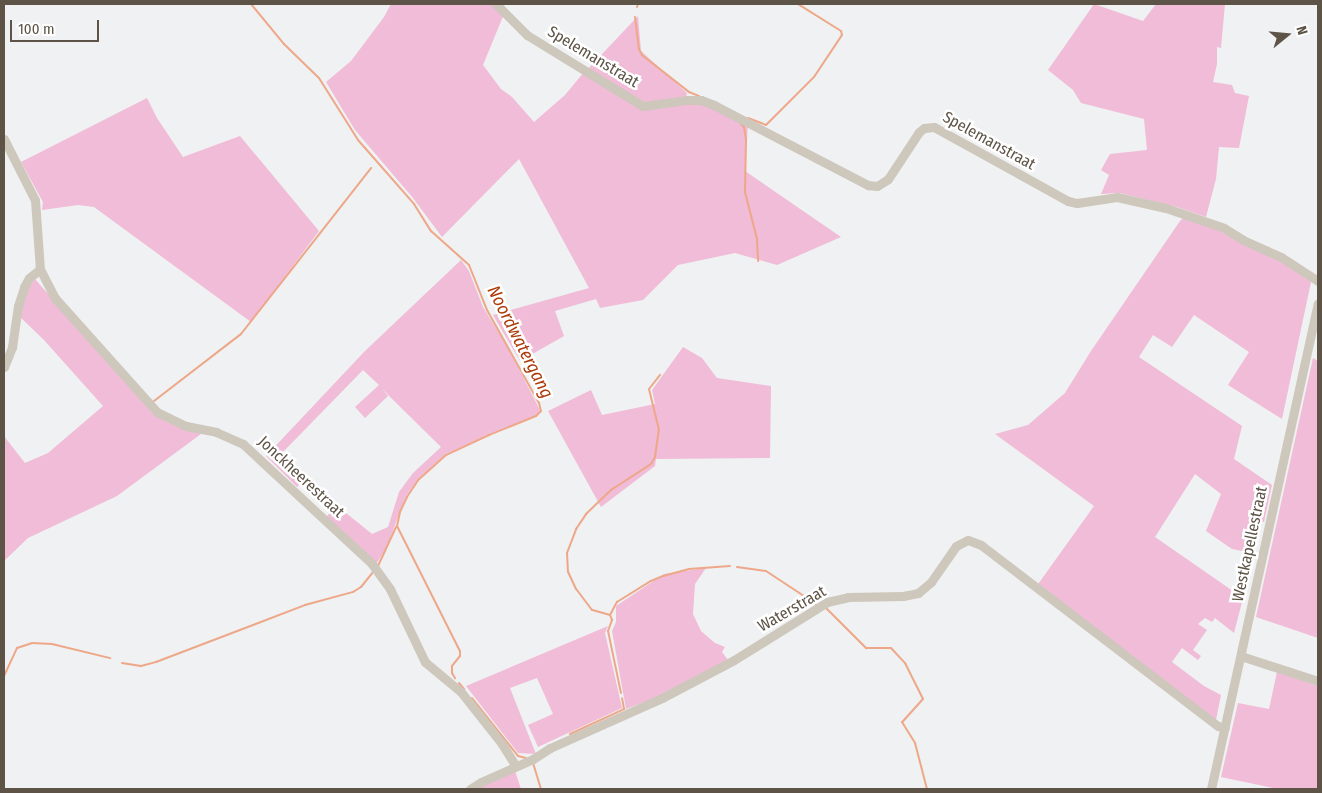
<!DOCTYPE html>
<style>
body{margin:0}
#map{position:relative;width:1322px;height:793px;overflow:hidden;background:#eff1f2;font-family:"Fira Sans Condensed",sans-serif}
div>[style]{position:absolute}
.green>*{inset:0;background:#f0bcd7}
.stream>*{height:2px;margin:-1px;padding:0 1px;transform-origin:1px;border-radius:1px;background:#eea788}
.minor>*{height:9px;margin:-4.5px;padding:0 4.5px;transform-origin:4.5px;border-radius:4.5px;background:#cec7bc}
span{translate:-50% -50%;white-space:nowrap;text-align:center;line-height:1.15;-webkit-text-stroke:5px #fff;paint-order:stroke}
.street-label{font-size:16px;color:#5d5346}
.water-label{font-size:18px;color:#ad3a09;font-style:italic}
.frame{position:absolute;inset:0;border:5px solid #5d5346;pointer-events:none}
.north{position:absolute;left:1262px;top:10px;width:50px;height:50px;-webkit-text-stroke:4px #fff;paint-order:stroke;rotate:73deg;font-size:14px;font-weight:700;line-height:20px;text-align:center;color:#5d5346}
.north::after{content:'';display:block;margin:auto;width:18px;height:22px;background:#5d5346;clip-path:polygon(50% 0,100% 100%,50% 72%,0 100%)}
.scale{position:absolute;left:10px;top:20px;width:89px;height:22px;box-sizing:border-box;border:2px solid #5d5346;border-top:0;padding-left:6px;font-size:15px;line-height:18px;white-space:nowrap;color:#5d5346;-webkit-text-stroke:4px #fff;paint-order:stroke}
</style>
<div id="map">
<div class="green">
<div style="clip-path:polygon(391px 4px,494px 4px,504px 14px,483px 65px,501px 89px,512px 97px,534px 122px,565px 95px,584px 72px,641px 107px,695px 101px,748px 124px,745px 171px,841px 237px,777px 265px,735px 253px,678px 265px,643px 300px,600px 308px,596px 299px,555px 311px,564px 336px,520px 361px,493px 315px,589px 288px,519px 159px,442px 237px,413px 198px,355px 130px,326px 82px,351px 61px,384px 17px)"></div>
<div style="clip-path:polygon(1094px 4px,1143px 21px,1156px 4px,1225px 4px,1221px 48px,1217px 47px,1217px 64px,1213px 82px,1232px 85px,1235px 93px,1249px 96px,1239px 148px,1219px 147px,1216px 179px,1206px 217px,1177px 207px,1120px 193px,1101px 194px,1109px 175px,1101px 170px,1110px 154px,1147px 150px,1144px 119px,1081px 103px,1073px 90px,1048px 70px)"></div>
<div style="clip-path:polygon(638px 16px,641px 51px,687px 93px,686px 98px,646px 103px,587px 70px)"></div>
<div style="clip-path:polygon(147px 98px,157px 118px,183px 157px,240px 136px,319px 231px,251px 322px,94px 207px,78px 205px,42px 210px,43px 202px,21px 162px)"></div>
<div style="clip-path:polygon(1183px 218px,1215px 228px,1237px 241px,1279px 260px,1311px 282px,1282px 419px,1228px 385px,1249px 352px,1194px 315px,1172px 347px,1153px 335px,1139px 357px,1242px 426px,1234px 459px,1272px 485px,1264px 522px,1259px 521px,1253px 553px,1232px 549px,1206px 531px,1221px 494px,1195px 474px,1155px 537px,1243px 598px,1234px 633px,1215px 618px,1212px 622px,1205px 618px,1198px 624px,1207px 630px,1193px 650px,1201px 656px,1198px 660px,1182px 648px,1172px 662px,1204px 686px,1221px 695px,1216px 720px,1036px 587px,1094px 506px,995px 434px,1028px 425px,1065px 393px,1091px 351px,1180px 221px)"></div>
<div style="clip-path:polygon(461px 260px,469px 271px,483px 307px,507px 346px,540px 410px,536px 416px,489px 434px,446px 454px,419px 478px,406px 496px,386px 549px,376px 564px,325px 518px,330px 513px,337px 520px,346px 513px,372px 534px,388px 527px,399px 492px,413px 473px,441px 447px,381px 388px,388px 396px,365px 418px,355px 407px,379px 385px,363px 370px,282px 453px,307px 478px,297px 487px,266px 456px,365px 351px)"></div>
<div style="clip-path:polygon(35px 279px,153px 414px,169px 423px,201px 434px,117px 496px,28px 538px,4px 561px,4px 436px,25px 463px,48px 453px,103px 406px,44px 340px,20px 317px,28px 288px)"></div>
<div style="clip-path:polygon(683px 347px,702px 358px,717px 378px,771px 386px,770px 458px,656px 459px,655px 466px,601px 507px,548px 411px,591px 390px,602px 415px,655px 404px,652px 390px)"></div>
<div style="clip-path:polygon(1313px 358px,1318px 361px,1318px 638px,1256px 617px)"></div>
<div style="clip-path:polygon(706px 568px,695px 584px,693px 614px,701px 631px,715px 643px,725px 647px,722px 652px,728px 660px,660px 696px,626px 709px,612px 631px,616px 622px,616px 606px,664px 574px)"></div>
<div style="clip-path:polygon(608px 626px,605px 633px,622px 708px,538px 747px,528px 725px,553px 714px,537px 678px,510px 688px,536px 754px,518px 753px,466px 686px)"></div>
<div style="clip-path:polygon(1277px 672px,1318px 686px,1318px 789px,1278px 789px,1221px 777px,1238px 703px,1269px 709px)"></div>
<div style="clip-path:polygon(515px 771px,521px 789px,478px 789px,485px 784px)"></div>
</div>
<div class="stream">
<div style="left:251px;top:4px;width:52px;rotate:50.5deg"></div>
<div style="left:284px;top:44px;width:49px;rotate:44.2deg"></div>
<div style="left:319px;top:78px;width:73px;rotate:57.8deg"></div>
<div style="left:358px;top:140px;width:85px;rotate:48.8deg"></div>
<div style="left:414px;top:204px;width:32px;rotate:58deg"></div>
<div style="left:431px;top:231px;width:51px;rotate:41.8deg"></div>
<div style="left:469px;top:265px;width:48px;rotate:68.2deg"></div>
<div style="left:487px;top:310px;width:107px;rotate:60.8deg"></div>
<div style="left:539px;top:403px;width:8px;rotate:76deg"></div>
<div style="left:541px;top:411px;width:7px;rotate:135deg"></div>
<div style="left:536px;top:416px;width:51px;rotate:158deg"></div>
<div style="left:489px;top:435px;width:47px;rotate:155.1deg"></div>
<div style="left:446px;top:455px;width:36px;rotate:138deg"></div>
<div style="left:419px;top:479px;width:22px;rotate:124deg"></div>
<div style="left:407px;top:497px;width:17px;rotate:115deg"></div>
<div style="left:400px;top:512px;width:14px;rotate:102deg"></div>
<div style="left:397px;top:526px;width:140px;rotate:63.3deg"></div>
<div style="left:460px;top:651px;width:5px;rotate:90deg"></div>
<div style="left:460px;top:656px;width:13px;rotate:129deg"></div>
<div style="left:452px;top:666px;width:7px;rotate:90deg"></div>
<div style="left:452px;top:673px;width:6px;rotate:59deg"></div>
<div style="left:637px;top:7px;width:3px;rotate:-72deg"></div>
<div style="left:635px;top:17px;width:32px;rotate:83deg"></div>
<div style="left:639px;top:49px;width:7px;rotate:63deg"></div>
<div style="left:642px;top:55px;width:60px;rotate:38.2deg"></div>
<div style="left:689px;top:92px;width:11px;rotate:22deg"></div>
<div style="left:748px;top:118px;width:19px;rotate:21deg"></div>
<div style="left:766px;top:125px;width:68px;rotate:-45deg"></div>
<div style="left:814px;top:77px;width:50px;rotate:-56.3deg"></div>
<div style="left:842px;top:35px;width:4px;rotate:-104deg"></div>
<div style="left:841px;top:31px;width:51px;rotate:-147.9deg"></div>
<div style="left:741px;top:124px;width:4px;rotate:45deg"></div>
<div style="left:744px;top:127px;width:12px;rotate:81deg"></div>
<div style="left:746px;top:139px;width:53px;rotate:91.1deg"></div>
<div style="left:745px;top:192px;width:49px;rotate:75.7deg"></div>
<div style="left:757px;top:239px;width:22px;rotate:87deg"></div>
<div style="left:154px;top:401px;width:110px;rotate:-37.6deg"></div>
<div style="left:241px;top:334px;width:211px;rotate:-51.9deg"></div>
<div style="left:378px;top:566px;width:43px;rotate:-65.2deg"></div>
<div style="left:737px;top:567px;width:29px;rotate:8deg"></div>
<div style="left:766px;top:571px;width:60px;rotate:33.4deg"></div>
<div style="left:826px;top:608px;width:57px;rotate:45deg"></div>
<div style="left:866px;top:648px;width:25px"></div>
<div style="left:891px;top:648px;width:21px;rotate:47deg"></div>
<div style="left:905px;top:663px;width:40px;rotate:63.4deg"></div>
<div style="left:923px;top:699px;width:31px;rotate:132deg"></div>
<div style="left:902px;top:722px;width:25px;rotate:58deg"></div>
<div style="left:915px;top:743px;width:48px;rotate:75.4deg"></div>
<div style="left:610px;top:615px;width:19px;rotate:-164deg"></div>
<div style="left:592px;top:610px;width:26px;rotate:-127deg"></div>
<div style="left:576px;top:589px;width:19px;rotate:-115deg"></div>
<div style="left:568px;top:572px;width:19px;rotate:-93deg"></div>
<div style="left:567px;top:553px;width:26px;rotate:-69deg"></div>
<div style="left:576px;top:529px;width:18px;rotate:-56deg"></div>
<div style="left:586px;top:514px;width:35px;rotate:-44deg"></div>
<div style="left:611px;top:490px;width:48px;rotate:-33deg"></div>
<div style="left:651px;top:464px;width:8px;rotate:-60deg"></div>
<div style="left:655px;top:457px;width:27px;rotate:-82deg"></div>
<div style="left:659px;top:430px;width:42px;rotate:-103.7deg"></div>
<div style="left:649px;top:389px;width:18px;rotate:-52deg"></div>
<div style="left:122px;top:663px;width:19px;rotate:9deg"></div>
<div style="left:141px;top:666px;width:16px;rotate:-15deg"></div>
<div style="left:156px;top:662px;width:160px;rotate:-20.9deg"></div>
<div style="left:305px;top:605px;width:50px;rotate:-15.2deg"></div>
<div style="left:353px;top:592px;width:9px;rotate:-32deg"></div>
<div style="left:361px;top:587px;width:21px;rotate:-51deg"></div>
<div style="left:4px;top:676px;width:31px;rotate:-65deg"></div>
<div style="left:17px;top:648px;width:16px;rotate:-18deg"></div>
<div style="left:32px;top:643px;width:20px;rotate:3deg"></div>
<div style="left:52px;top:644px;width:60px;rotate:13.6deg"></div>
<div style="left:459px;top:683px;width:8px;rotate:50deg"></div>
<div style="left:621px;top:693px;width:63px;rotate:-101.8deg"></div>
<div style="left:608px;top:631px;width:12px;rotate:-70deg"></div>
<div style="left:612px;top:620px;width:5px;rotate:-112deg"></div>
<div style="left:610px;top:615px;width:15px;rotate:-62deg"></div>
<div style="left:617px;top:602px;width:40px;rotate:-32deg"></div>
<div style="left:651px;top:581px;width:13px;rotate:-23deg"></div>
<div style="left:663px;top:576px;width:27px;rotate:-15deg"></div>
<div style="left:689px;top:569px;width:41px;rotate:-4.2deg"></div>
<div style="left:472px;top:698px;width:74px;rotate:51.6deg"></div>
<div style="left:518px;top:756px;width:8px;rotate:14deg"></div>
<div style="left:570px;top:734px;width:60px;rotate:-24.8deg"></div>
<div style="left:624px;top:709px;width:11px;rotate:-100deg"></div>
<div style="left:533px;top:763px;width:27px;rotate:73deg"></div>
</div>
<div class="minor">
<div style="left:496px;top:4px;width:44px;rotate:45deg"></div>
<div style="left:527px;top:35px;width:136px;rotate:31.5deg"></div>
<div style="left:643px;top:106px;width:43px;rotate:-7.9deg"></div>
<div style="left:686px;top:100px;width:15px"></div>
<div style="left:701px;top:100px;width:14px;rotate:21deg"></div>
<div style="left:714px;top:105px;width:174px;rotate:27.5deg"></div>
<div style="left:868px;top:185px;width:9px;rotate:6deg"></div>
<div style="left:877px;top:186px;width:13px;rotate:-32deg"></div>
<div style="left:888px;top:179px;width:56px;rotate:-56.6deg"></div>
<div style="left:919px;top:132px;width:6px;rotate:-39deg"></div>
<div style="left:924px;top:128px;width:10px;rotate:-6deg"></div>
<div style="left:934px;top:127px;width:153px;rotate:28.9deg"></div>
<div style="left:1068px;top:201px;width:9px;rotate:13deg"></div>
<div style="left:1077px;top:203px;width:40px;rotate:-8.5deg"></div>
<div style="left:1117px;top:197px;width:50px;rotate:12.7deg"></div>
<div style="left:1166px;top:208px;width:61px;rotate:19deg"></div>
<div style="left:1224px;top:228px;width:22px;rotate:32deg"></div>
<div style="left:1243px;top:240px;width:42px;rotate:24.1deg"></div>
<div style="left:1281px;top:257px;width:44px;rotate:33deg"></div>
<div style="left:4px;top:139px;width:68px;rotate:63.1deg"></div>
<div style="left:35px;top:200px;width:69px;rotate:85.9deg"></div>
<div style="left:40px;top:269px;width:33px;rotate:63deg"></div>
<div style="left:55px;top:298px;width:153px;rotate:48.2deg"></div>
<div style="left:157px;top:412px;width:32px;rotate:26deg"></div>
<div style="left:186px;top:426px;width:31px;rotate:11deg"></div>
<div style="left:216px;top:432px;width:30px;rotate:24deg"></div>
<div style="left:243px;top:444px;width:176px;rotate:42.9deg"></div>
<div style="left:372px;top:564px;width:31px;rotate:54deg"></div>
<div style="left:390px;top:589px;width:81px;rotate:64.4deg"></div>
<div style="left:425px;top:662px;width:47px;rotate:39.8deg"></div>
<div style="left:461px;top:692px;width:66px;rotate:51.7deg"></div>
<div style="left:502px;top:744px;width:26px;rotate:58deg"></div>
<div style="left:4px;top:367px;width:22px;rotate:-68deg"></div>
<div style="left:12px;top:347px;width:41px;rotate:-81.7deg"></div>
<div style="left:18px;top:306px;width:20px;rotate:-72deg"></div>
<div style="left:24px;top:287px;width:10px;rotate:-61deg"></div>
<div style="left:29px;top:278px;width:14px;rotate:-39deg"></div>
<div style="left:1241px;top:656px;width:81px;rotate:18deg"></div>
<div style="left:470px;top:789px;width:13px;rotate:-32deg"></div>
<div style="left:481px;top:782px;width:57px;rotate:-23.9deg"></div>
<div style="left:533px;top:759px;width:20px;rotate:-33deg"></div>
<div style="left:550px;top:748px;width:123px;rotate:-24.1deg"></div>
<div style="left:662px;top:698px;width:81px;rotate:-27.8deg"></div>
<div style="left:734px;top:660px;width:110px;rotate:-31.9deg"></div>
<div style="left:827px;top:602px;width:22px;rotate:-13deg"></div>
<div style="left:848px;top:597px;width:55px;rotate:-1deg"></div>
<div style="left:903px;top:596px;width:15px;rotate:-11deg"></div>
<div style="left:918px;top:593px;width:17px;rotate:-40deg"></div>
<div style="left:931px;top:582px;width:44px;rotate:-55.2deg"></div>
<div style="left:956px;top:546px;width:13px;rotate:-27deg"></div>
<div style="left:968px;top:540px;width:14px;rotate:21deg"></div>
<div style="left:981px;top:545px;width:298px;rotate:37.4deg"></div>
<div style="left:1218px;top:726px;width:7px;rotate:16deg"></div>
<div style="left:1211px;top:789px;width:497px;rotate:-77.6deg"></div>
</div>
<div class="street-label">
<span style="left:593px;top:57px;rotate:31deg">Spelemanstraat</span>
<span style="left:989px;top:141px;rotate:29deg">Spelemanstraat</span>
<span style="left:301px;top:477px;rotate:43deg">Jonckheerestraat</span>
<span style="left:1250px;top:544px;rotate:-78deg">Westkapellestraat</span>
<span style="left:792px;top:609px;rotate:-30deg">Waterstraat</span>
</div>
<div class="water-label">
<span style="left:520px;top:342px;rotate:63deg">Noordwatergang</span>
</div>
<div class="frame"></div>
<div class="north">N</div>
<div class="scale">100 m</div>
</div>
